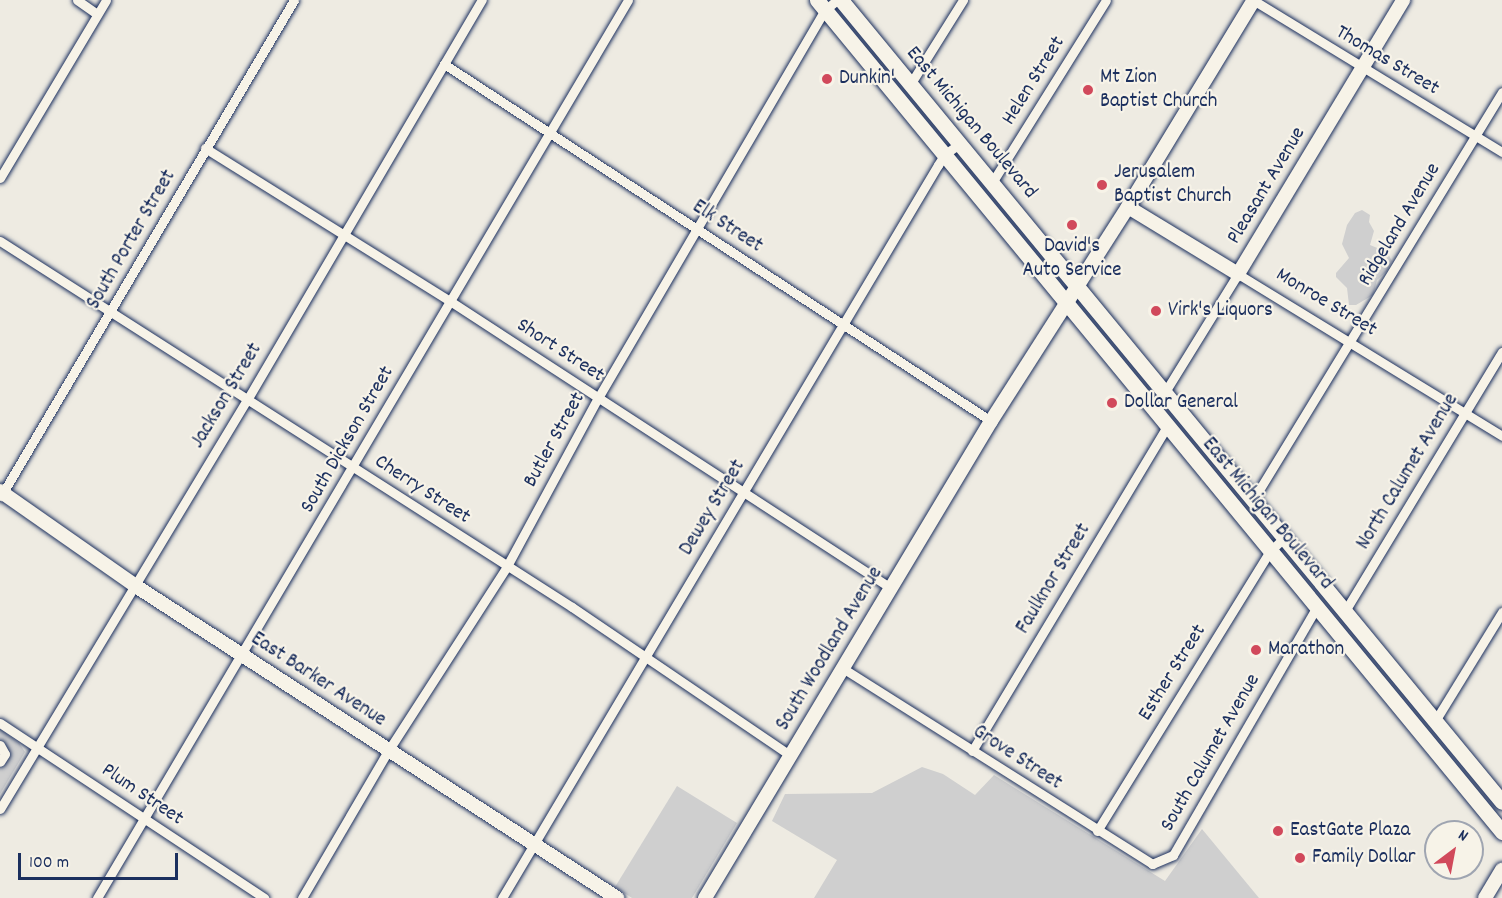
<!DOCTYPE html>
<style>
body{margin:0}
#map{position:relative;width:1502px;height:898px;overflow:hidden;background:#eeebe2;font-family:Dekko,sans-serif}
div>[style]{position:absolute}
.green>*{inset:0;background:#cfcfcf}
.roads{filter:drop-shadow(0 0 2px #1b2f5e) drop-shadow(0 0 2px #1b2f5e)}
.street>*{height:9px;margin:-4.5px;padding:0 4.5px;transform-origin:4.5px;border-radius:4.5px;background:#f7f3e8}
.secondary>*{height:14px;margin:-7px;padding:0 7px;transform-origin:7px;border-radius:7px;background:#f7f3e8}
.primary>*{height:15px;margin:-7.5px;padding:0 7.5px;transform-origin:7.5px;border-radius:7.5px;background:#f7f3e8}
.dots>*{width:16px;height:16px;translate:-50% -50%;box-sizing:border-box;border:3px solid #f7f3e8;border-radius:50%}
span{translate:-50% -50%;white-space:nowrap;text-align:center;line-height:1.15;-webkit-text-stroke:4.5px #f7f3e8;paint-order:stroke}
.street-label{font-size:21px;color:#1b2f5e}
.poi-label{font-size:21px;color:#1b2f5e}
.left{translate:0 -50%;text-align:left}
.north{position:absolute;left:1424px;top:820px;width:60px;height:60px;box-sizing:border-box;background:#f7f3e8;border:2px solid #9fa5b1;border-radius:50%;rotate:32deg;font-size:16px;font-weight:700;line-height:24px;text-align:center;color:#1b2f5e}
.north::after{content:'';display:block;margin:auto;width:21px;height:27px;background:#d1495b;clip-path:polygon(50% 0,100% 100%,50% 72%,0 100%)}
.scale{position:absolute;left:18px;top:853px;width:160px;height:27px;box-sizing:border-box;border:3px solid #1b2f5e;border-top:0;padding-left:8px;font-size:18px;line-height:21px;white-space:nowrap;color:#1b2f5e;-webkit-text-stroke:4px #f7f3e8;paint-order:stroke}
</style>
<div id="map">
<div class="green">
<div style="clip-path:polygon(1362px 210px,1370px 215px,1369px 222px,1374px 231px,1370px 245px,1387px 252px,1392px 261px,1387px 271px,1377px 280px,1373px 295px,1356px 305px,1349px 305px,1347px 288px,1336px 277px,1336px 273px,1349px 258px,1342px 244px,1347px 225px,1355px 213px)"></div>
<div style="clip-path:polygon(0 729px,19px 743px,25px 752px,0 794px)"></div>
<div style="clip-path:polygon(922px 767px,943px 774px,975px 795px,994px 775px,1165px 881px,1202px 829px,1259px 898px,814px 898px,837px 860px,772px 821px,785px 794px,872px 793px)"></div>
<div style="clip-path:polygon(677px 786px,737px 823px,692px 898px,632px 898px,615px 887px)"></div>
</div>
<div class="roads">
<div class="street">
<div style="left:77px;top:0;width:24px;rotate:35deg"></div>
<div style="left:1253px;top:0;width:292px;rotate:31.4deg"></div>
<div style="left:444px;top:64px;width:653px;rotate:33.13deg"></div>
<div style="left:911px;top:83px;width:98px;rotate:-57.9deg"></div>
<div style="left:205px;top:148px;width:289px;rotate:32deg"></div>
<div style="left:450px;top:301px;width:526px;rotate:33.06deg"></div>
<div style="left:0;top:178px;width:207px;rotate:-59.2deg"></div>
<div style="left:993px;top:181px;width:213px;rotate:-58deg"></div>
<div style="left:0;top:241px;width:679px;rotate:32.61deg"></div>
<div style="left:572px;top:607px;width:263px;rotate:34.2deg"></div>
<div style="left:1165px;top:392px;width:139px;rotate:-58.3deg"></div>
<div style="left:1238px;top:274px;width:310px;rotate:31.5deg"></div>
<div style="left:1px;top:496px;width:576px;rotate:-59.43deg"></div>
<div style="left:1253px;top:500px;width:478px;rotate:-58.6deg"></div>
<div style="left:1345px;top:611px;width:303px;rotate:-58.8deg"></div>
<div style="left:844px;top:669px;width:365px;rotate:32.3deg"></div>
<div style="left:1152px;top:864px;width:23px;rotate:-23deg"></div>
<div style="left:1173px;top:855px;width:287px;rotate:-59.9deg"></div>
<div style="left:1435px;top:721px;width:128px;rotate:-58.4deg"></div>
<div style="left:0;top:723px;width:317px;rotate:33.5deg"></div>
<div style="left:0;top:745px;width:10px;rotate:61deg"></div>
<div style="left:5px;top:754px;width:9px;rotate:122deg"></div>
<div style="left:972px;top:751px;width:379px;rotate:-59deg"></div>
<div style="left:0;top:809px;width:478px;rotate:-58.9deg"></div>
<div style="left:247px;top:400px;width:464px;rotate:-59.6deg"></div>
<div style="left:1097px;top:831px;width:329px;rotate:-58.3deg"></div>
<div style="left:1270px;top:551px;width:19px;rotate:-43deg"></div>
<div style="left:97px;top:898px;width:1043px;rotate:-59.4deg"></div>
<div style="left:302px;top:898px;width:170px;rotate:-59.7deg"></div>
<div style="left:388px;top:751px;width:220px;rotate:-57.2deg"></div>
<div style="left:507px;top:566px;width:191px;rotate:-61.6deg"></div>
<div style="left:598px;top:398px;width:450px;rotate:-59.7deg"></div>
<div style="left:825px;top:10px;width:16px;rotate:-40deg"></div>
<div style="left:502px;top:898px;width:853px;rotate:-59.26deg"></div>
<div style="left:938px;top:165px;width:13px;rotate:-58deg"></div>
<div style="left:945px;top:154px;width:19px;rotate:-35deg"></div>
</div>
<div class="secondary">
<div style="left:1128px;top:207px;width:129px;rotate:31.3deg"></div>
<div style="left:1238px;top:274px;width:320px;rotate:-58.9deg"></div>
<div style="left:0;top:491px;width:164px;rotate:35deg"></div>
<div style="left:134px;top:585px;width:576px;rotate:32.94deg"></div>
<div style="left:705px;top:898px;width:556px;rotate:-59.05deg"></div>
<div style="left:991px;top:421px;width:254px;rotate:-57.4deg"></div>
<div style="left:1128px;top:207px;width:242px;rotate:-58.7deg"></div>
<div style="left:1485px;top:898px;width:33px;rotate:-59deg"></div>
</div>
<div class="primary">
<div style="left:817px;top:0;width:1078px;rotate:50.53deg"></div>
<div style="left:841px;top:0;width:1039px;rotate:50.51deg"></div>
</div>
</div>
<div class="dots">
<div style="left:827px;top:79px;background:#d1495b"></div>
<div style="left:1088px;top:90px;background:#d1495b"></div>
<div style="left:1102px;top:185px;background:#d1495b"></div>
<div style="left:1072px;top:225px;background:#d1495b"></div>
<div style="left:1156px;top:311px;background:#d1495b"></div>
<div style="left:1112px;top:403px;background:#d1495b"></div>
<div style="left:1256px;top:650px;background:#d1495b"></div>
<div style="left:1278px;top:831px;background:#d1495b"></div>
<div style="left:1300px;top:858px;background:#d1495b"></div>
</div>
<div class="street-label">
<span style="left:1387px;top:61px;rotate:31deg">Thomas Street</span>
<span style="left:1034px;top:81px;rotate:-58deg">Helen Street</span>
<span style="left:971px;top:123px;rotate:50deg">East Michigan Boulevard</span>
<span style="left:1267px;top:186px;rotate:-59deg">Pleasant Avenue</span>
<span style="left:1400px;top:225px;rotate:-59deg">Ridgeland Avenue</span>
<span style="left:727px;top:227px;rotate:33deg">Elk Street</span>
<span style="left:132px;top:240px;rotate:-60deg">South Porter Street</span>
<span style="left:1326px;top:303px;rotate:31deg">Monroe Street</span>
<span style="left:560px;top:351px;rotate:33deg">Short Street</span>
<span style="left:227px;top:396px;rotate:-59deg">Jackson Street</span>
<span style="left:348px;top:440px;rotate:-60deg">South Dickson Street</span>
<span style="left:555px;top:440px;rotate:-61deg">Butler Street</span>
<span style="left:1408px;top:472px;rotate:-59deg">North Calumet Avenue</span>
<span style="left:422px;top:490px;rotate:33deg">Cherry Street</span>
<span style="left:713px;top:508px;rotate:-59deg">Dewey Street</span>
<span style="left:1267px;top:514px;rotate:50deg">East Michigan Boulevard</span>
<span style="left:1054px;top:579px;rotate:-59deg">Faulknor Street</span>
<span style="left:830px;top:649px;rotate:-59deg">South Woodland Avenue</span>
<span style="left:1173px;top:673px;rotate:-58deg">Esther Street</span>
<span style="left:318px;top:680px;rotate:33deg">East Barker Avenue</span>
<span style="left:1211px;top:753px;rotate:-60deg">South Calumet Avenue</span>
<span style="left:1017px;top:758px;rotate:33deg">Grove Street</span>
<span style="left:142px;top:795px;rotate:34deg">Plum Street</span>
</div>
<div class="poi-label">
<span class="left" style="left:1100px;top:90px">Mt Zion<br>Baptist Church</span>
<span class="left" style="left:839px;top:79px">Dunkin'</span>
<span class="left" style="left:1114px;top:185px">Jerusalem<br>Baptist Church</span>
<span style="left:1072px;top:259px">David's<br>Auto Service</span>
<span class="left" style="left:1168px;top:311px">Virk's Liquors</span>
<span class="left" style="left:1124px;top:403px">Dollar General</span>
<span class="left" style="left:1268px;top:650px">Marathon</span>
<span class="left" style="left:1290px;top:831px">EastGate Plaza</span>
<span class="left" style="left:1312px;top:858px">Family Dollar</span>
</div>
<div class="north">N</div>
<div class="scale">100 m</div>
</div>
